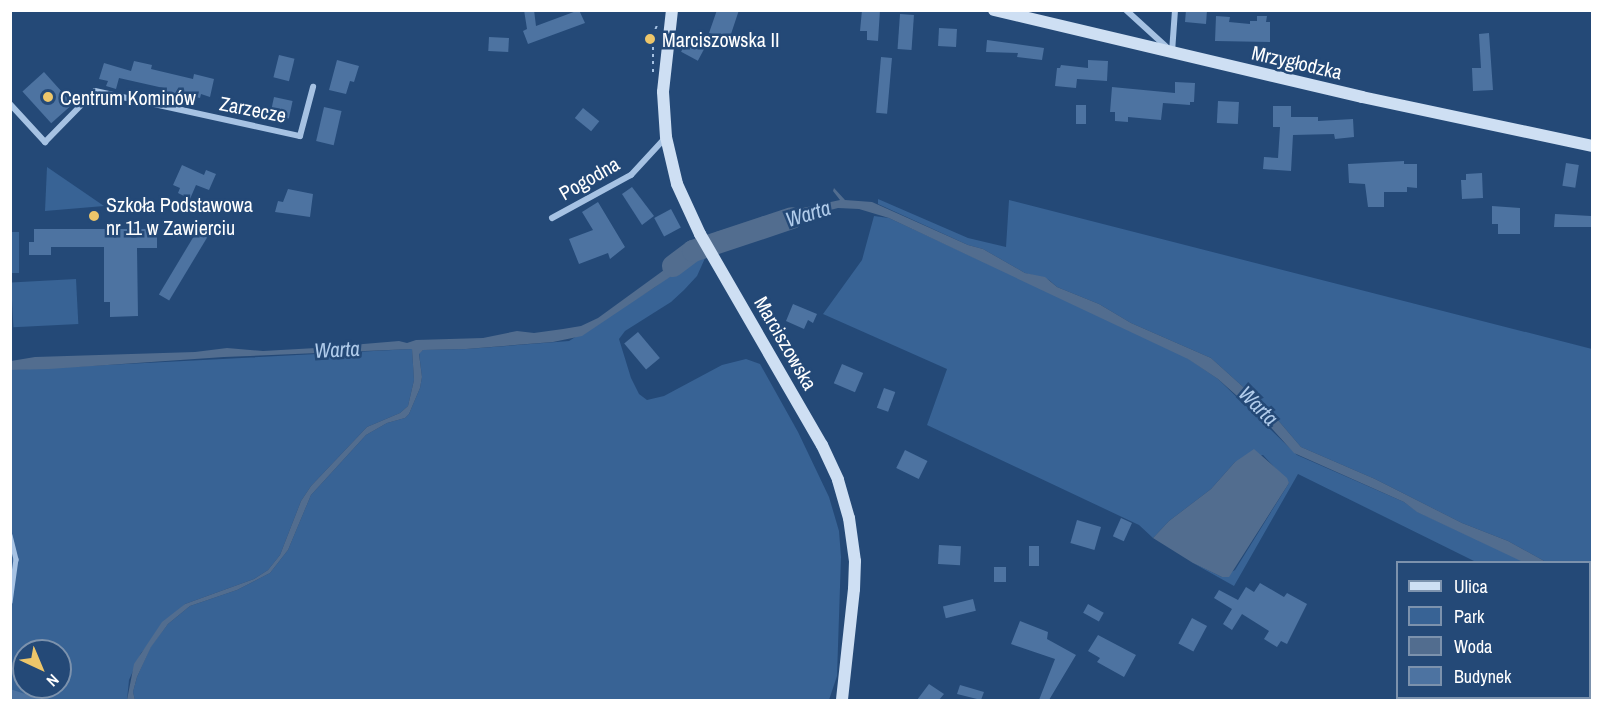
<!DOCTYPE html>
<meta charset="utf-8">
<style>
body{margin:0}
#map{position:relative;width:1603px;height:711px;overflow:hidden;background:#244977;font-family:"Archivo Narrow",sans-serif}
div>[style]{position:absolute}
.green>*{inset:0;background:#386395;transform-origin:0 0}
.water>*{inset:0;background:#526d8f}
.river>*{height:22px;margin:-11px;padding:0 11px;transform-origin:11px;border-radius:11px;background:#526d8f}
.building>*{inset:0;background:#4d73a1;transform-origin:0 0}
.path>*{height:2px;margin-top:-1px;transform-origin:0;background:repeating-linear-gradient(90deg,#a6c2e3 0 3px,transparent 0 7.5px)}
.lane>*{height:4.5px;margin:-2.25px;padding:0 2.25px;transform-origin:2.25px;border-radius:2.25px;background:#a6c2e3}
.street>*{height:6px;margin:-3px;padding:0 3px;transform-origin:3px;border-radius:3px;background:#a6c2e3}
.secondary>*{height:12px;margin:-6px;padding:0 6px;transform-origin:6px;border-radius:6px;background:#cedff3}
.dots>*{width:16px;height:16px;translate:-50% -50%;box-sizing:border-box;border:3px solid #244977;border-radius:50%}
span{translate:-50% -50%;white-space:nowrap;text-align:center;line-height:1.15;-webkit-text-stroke:5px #244977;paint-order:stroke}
.poi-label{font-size:20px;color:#fff}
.left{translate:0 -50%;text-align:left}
.street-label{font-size:20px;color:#fff}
.water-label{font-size:21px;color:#b1cceb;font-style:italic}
.frame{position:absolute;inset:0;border:12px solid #fff;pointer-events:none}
.legend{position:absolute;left:1396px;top:561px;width:195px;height:138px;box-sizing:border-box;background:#244977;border:2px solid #7c92ad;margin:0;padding:8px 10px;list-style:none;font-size:18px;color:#fff}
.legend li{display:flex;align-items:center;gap:12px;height:30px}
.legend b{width:30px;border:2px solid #7c92ad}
.north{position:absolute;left:12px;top:639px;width:60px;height:60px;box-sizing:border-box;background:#244977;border:2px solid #7c92ad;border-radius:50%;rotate:136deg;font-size:16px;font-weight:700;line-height:24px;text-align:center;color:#fff}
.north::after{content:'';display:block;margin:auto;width:21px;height:27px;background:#edc66a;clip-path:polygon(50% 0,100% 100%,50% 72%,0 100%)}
</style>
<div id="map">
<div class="green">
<div style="clip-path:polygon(47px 167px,104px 206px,45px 211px)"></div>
<div style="clip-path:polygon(878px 199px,968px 238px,1006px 247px,1009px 200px,1592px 349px,1592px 584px,1590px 583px,1590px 562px,1546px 562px,1508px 541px,1462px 523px,1375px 479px,1301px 447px,1271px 412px,1211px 358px,1131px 323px,1099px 304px,1057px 287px,1049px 280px,1025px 273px,983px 249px,968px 245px,878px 204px)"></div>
<div style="clip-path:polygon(874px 216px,889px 218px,1180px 353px,1218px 379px,1297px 455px,1404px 502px,1418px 512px,1525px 562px,1476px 562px,1298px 474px,1234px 586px,1193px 563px,1222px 577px,1235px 570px,1289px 483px,1263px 455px,1235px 462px,1211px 489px,1169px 521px,1153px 538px,1139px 525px,927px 425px,947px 369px,823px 314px,862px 260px)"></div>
<div style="left:10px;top:232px;width:9px;height:41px"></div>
<div style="clip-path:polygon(701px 252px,706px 256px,697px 276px,684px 290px,671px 302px,625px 331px,619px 339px,631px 378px,639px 394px,647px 400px,664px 396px,722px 365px,746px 359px,760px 364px,798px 432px,829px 497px,839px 531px,841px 557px,837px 676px,829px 700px,135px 700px,133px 692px,137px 677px,151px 646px,168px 624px,190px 606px,237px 590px,270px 573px,288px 550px,311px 495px,366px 435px,387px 423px,405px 418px,409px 414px,420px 388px,422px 377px,419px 353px,423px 350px,467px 349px,569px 341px,655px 287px)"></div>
<div style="left:76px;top:279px;width:45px;height:65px;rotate:87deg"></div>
<div style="clip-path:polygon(evenodd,412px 349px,414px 380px,408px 406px,400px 413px,367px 427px,311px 486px,301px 501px,280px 555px,268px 570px,254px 579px,185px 604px,141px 653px,129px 680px,127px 700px,11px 700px,10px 370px,412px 349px,24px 651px,60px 651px,60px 687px,24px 687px,24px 651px)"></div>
</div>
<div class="water">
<div style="clip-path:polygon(834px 188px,845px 200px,872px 202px,968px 245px,983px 249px,1025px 273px,1045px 277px,1057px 287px,1099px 304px,1131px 323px,1211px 358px,1271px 412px,1301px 447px,1375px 479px,1462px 523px,1508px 541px,1546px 562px,1523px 562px,1417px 512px,1404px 502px,1294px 453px,1264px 420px,1218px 379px,1188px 359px,889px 218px,859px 209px,838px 208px,777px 224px,766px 233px,761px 217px,840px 200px,833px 191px)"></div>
<div style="clip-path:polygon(750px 222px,754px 237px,725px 248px,716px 232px)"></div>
<div style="clip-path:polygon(697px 246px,701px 252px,673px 275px,582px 336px,553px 342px,466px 349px,423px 350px,419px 354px,422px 377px,420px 388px,409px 414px,405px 418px,387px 423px,366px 435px,311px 495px,288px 550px,270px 573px,237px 590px,190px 606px,168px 624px,151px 647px,137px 677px,133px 692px,135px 700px,127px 700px,134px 664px,162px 622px,185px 604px,254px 579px,268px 570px,280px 555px,301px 501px,311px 486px,367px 427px,400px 413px,408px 406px,414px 380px,412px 349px,224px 357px,49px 369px,11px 370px,11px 361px,35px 357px,195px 352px,227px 348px,263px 351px,316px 348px,399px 341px,407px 343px,416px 340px,483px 338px,517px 331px,534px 333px,563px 329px,581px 326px,598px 318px)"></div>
<div style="clip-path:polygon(1254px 449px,1287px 478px,1289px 483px,1229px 577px,1222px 577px,1193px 563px,1153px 538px,1169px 521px,1211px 489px,1235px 462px)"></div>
</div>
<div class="river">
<div style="left:673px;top:266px;width:25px;rotate:-37deg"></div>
<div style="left:693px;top:251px;width:104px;rotate:-18.4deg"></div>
</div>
<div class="building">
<div style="clip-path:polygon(524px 10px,534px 10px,536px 26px,579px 10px,585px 23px,528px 44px,523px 31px,527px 29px)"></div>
<div style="clip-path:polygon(717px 10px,739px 10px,729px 40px,709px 33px)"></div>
<div style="clip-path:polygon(862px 10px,880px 10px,878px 41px,867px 40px,867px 31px,860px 31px)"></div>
<div style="clip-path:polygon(1186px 10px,1207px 10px,1206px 24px,1185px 22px)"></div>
<div style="left:900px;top:14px;width:14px;height:35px;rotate:4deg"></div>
<div style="clip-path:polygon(1216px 16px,1230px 17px,1229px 22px,1250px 24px,1250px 21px,1257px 21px,1257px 16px,1267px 16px,1266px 22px,1270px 22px,1270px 42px,1215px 41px)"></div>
<div style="left:939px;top:28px;width:18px;height:18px;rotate:3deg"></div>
<div style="clip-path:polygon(1489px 33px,1493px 90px,1473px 91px,1472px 68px,1481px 68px,1479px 34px)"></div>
<div style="left:690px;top:35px;width:19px;height:19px;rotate:28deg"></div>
<div style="left:489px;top:37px;width:20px;height:14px;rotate:3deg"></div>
<div style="clip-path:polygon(987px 40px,1044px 48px,1042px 60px,1017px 57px,1018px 53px,986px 52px)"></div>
<div style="left:279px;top:55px;width:16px;height:23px;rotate:14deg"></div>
<div style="left:881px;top:57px;width:11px;height:56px;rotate:5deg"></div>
<div style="clip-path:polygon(337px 60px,359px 66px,354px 82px,350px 81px,346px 94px,329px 90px)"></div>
<div style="clip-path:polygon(1088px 60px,1108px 61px,1107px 81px,1077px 79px,1076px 88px,1055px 86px,1057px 68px,1060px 68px,1061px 65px,1088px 68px)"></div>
<div style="clip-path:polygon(134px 61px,152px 65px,151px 69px,193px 79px,194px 74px,214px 79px,210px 97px,201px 94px,200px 98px,177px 92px,176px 96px,164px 92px,164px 88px,159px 87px,119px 78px,116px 89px,106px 86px,108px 81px,99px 79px,104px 63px,131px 71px)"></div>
<div style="left:44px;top:72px;width:43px;height:29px;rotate:48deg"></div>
<div style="clip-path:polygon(1175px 82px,1195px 83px,1194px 102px,1190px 102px,1190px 105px,1163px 103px,1161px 120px,1128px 117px,1128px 122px,1115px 121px,1115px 112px,1110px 112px,1112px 87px,1175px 93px)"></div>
<div style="left:274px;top:97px;width:19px;height:18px;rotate:12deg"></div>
<div style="left:1218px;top:101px;width:21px;height:22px;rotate:3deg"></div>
<div style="left:1076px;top:105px;width:10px;height:19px"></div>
<div style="clip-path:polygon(1273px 106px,1291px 106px,1291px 117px,1318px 117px,1318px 121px,1353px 119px,1354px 137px,1335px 139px,1334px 134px,1293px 135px,1291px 171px,1263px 169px,1264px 157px,1278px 158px,1280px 127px,1273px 127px)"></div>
<div style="left:324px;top:107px;width:18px;height:35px;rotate:13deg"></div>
<div style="left:583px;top:108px;width:21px;height:13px;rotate:39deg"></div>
<div style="clip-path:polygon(1404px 161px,1404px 164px,1417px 164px,1417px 188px,1407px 187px,1407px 192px,1384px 192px,1384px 207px,1368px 207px,1365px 184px,1349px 183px,1348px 164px)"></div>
<div style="left:1566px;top:163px;width:13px;height:23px;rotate:9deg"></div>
<div style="clip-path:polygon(182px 165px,204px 175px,206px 170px,216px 174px,209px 190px,196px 185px,190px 199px,178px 193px,180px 188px,173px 185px)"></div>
<div style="clip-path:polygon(1482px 173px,1483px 198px,1462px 199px,1461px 180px,1466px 180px,1466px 174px)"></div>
<div style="clip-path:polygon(632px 187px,654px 216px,642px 225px,622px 194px)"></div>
<div style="clip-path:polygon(288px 189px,313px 194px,310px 217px,275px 212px,278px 201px,283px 202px)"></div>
<div style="clip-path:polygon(598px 202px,625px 247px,610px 259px,608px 253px,579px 264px,569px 239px,593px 230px,582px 212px)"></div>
<div style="clip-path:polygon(1492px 206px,1520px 208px,1520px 234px,1498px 234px,1498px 224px,1492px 224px)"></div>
<div style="left:671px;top:209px;width:21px;height:19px;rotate:62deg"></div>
<div style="clip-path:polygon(1555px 214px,1591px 216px,1591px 227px,1554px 227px)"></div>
<div style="clip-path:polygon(34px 229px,157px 229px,157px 248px,137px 248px,138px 316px,110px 317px,110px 302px,104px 302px,104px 247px,51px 247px,51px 255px,29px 255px,29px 242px,34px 242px)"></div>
<div style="left:197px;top:231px;width:12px;height:74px;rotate:31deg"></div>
<div style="clip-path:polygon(793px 304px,817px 314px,813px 323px,808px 320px,804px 329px,786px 321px)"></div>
<div style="left:638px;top:332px;width:34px;height:18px;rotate:50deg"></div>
<div style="left:842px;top:364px;width:23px;height:21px;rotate:23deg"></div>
<div style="left:884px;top:388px;width:12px;height:21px;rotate:20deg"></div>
<div style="left:905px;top:450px;width:25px;height:20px;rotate:26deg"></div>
<div style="left:1121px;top:518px;width:12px;height:20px;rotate:24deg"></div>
<div style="left:1077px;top:520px;width:25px;height:24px;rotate:16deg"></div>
<div style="left:939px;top:545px;width:22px;height:19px;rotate:3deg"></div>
<div style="left:1029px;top:546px;width:10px;height:20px"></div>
<div style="left:994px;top:567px;width:12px;height:15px"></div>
<div style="clip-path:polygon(1260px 583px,1284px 597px,1287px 593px,1307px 604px,1287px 644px,1281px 641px,1277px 647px,1264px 639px,1269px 631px,1242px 614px,1232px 630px,1223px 624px,1232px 609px,1214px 598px,1219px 590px,1238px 600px,1246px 587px,1254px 592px)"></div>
<div style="left:973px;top:599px;width:12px;height:31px;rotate:76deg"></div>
<div style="left:1088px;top:604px;width:18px;height:10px;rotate:29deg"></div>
<div style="left:1192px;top:618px;width:17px;height:29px;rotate:28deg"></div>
<div style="clip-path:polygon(1020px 621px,1048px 632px,1047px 639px,1076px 655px,1049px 700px,1039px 700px,1055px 659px,1011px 644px)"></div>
<div style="clip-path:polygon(1098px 635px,1136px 655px,1124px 677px,1097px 662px,1100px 658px,1088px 651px)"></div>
<div style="clip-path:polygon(929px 684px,944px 694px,939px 700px,917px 700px)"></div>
<div style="clip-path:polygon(960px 685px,984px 692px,981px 700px,957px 694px)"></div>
<div style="clip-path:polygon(10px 689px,40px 699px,40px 700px,10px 700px)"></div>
</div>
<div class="path">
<div style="left:653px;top:72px;width:36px;rotate:-90deg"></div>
<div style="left:653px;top:36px;width:12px;rotate:-70deg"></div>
</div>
<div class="lane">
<div style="left:10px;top:535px;width:25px;rotate:76deg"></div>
<div style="left:16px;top:559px;width:43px;rotate:97.9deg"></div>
</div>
<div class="street">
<div style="left:1126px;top:10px;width:62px;rotate:42.4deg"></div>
<div style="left:1172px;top:52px;width:42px;rotate:-85.9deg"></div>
<div style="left:10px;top:104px;width:52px;rotate:47.4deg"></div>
<div style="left:45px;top:142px;width:71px;rotate:-45.6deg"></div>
<div style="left:95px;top:91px;width:210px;rotate:12.4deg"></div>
<div style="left:300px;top:136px;width:51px;rotate:-75.1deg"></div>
<div style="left:552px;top:218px;width:90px;rotate:-28.6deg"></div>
<div style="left:631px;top:175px;width:50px;rotate:-47.4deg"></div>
</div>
<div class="secondary">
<div style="left:672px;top:10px;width:82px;rotate:96.3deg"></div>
<div style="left:663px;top:92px;width:45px;rotate:86.2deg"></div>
<div style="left:666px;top:137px;width:48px;rotate:76.8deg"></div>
<div style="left:677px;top:184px;width:55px;rotate:65.3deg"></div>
<div style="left:700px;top:234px;width:244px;rotate:60deg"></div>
<div style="left:822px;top:445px;width:38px;rotate:65deg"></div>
<div style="left:838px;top:480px;width:40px;rotate:74deg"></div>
<div style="left:849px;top:518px;width:43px;rotate:82.1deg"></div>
<div style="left:855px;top:561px;width:28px;rotate:92deg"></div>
<div style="left:854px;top:589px;width:112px;rotate:96.2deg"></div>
<div style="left:994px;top:10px;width:378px;rotate:13.3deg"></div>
<div style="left:1362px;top:97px;width:235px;rotate:12deg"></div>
</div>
<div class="dots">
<div style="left:650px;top:39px;background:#edc66a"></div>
<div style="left:48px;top:97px;background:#edc66a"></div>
<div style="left:94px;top:216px;background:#edc66a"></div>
</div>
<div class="poi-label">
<span class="left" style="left:662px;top:39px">Marciszowska II</span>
<span class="left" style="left:60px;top:97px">Centrum Kominów</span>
<span class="left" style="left:106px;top:216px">Szkoła Podstawowa<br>nr 11 w Zawierciu</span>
</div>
<div class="street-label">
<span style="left:1297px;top:62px;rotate:13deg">Mrzygłodzka</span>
<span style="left:253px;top:109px;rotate:11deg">Zarzecze</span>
<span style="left:589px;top:178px;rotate:-30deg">Pogodna</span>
<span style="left:786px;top:343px;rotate:60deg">Marciszowska</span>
</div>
<div class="water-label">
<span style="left:808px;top:214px;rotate:-17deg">Warta</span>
<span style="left:337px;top:350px;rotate:-3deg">Warta</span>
<span style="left:1258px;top:406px;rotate:45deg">Warta</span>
</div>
<div class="frame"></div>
<ul class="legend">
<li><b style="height:8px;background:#cedff3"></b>Ulica</li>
<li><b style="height:16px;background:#386395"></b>Park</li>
<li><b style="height:16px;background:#526d8f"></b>Woda</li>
<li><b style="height:16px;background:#4d73a1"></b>Budynek</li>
</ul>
<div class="north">N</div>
</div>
